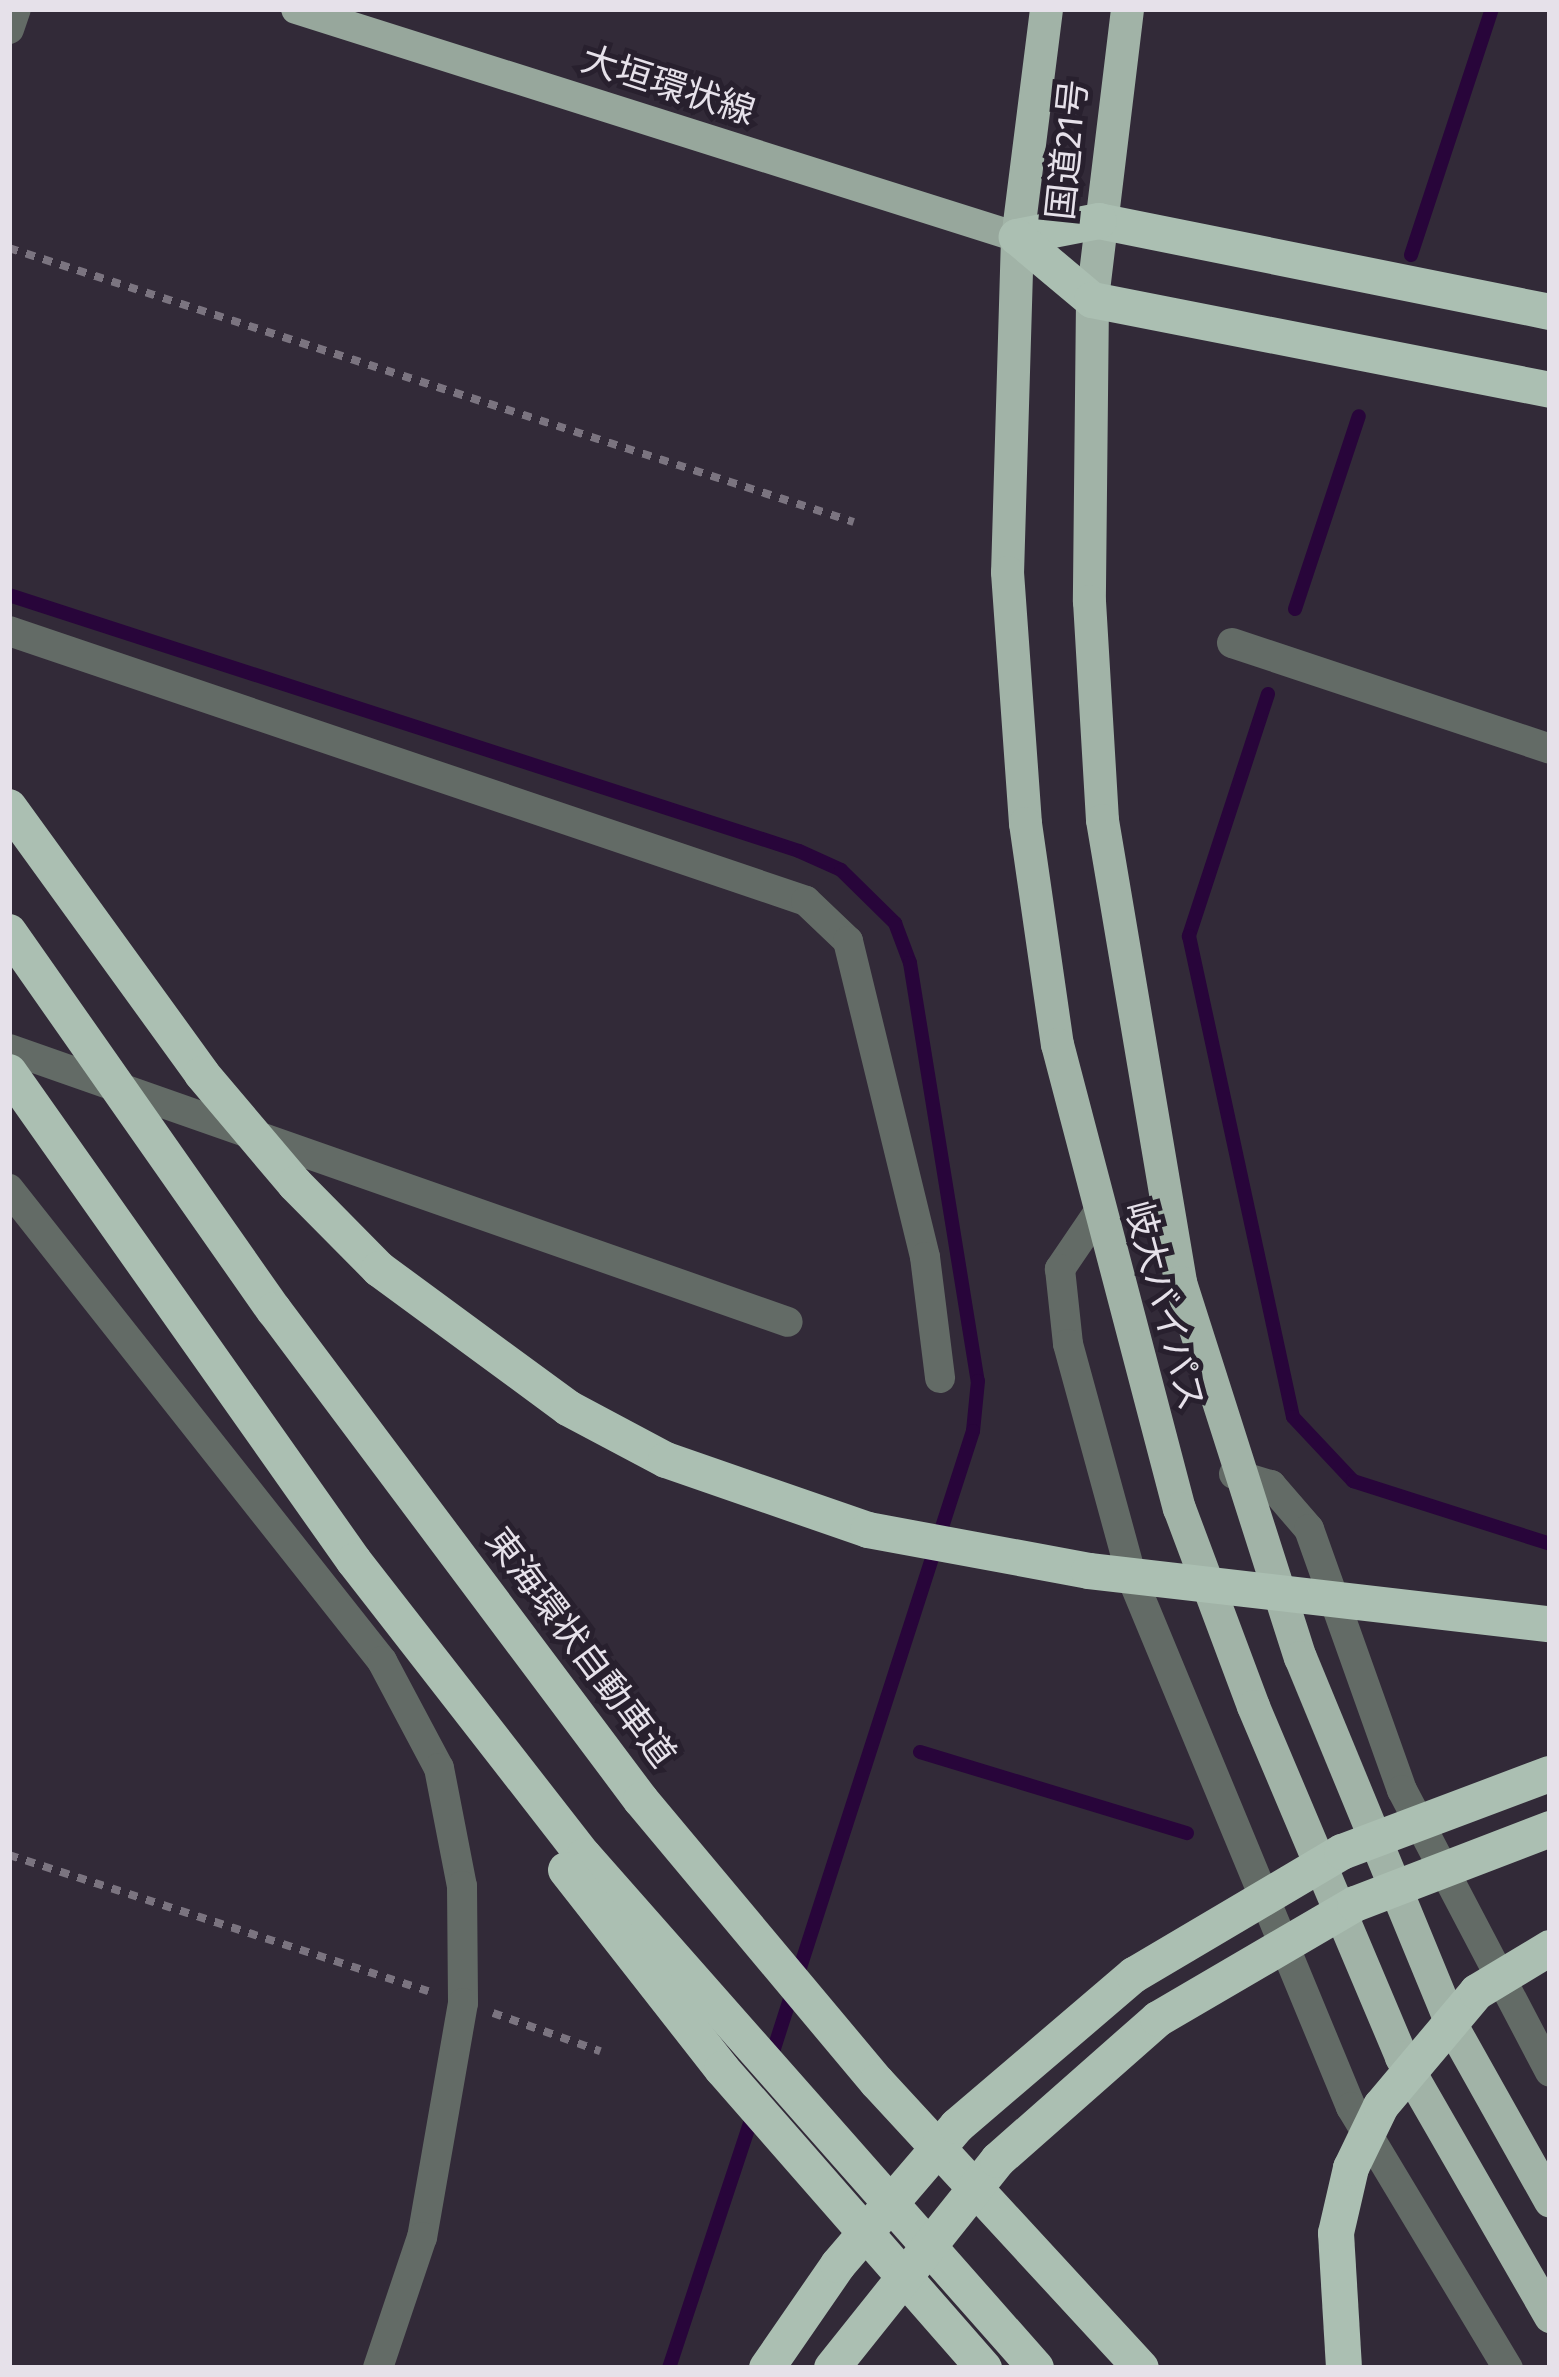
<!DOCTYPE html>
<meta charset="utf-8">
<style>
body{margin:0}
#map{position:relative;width:1559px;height:2377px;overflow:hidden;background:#322a38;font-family:"Fira Sans","Noto Sans JP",sans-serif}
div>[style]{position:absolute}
.stream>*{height:14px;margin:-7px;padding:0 7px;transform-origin:7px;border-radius:7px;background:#28053a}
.path>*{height:8px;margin-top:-4px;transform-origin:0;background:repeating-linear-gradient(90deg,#7b7480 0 9px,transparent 0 18px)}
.minor>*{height:30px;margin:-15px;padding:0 15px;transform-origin:15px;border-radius:15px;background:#636b66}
.tertiary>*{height:30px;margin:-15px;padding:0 15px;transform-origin:15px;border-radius:15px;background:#636b66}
.primary>*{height:30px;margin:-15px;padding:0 15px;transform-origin:15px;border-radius:15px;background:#97a79c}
.trunk>*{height:33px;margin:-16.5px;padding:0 16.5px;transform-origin:16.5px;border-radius:16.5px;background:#a1b3a7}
.motorway>*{height:36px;margin:-18px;padding:0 18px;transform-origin:18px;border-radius:18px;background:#abbfb2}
.motorway-bridge>*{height:36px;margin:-18px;padding:0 18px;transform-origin:18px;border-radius:18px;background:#abbfb2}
span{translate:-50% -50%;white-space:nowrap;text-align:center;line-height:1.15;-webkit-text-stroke:10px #28202e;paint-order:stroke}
.street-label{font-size:36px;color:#e6e1ea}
.frame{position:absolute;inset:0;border:12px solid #e6e1ea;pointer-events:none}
</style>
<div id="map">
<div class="stream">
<div style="left:1411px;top:255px;width:259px;rotate:-71.8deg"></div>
<div style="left:9px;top:595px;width:830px;rotate:17.95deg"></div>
<div style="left:799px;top:851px;width:46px;rotate:24.3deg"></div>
<div style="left:841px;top:870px;width:76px;rotate:44.5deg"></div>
<div style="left:895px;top:923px;width:43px;rotate:69.4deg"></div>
<div style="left:910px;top:963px;width:423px;rotate:80.8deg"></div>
<div style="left:978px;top:1381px;width:50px;rotate:95.7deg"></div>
<div style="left:973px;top:1431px;width:662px;rotate:107.86deg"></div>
<div style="left:1295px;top:609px;width:203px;rotate:-71.7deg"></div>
<div style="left:1268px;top:694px;width:255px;rotate:108.1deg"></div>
<div style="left:1189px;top:936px;width:492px;rotate:77.8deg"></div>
<div style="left:1293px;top:1417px;width:88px;rotate:46.8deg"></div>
<div style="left:1353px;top:1481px;width:207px;rotate:17.7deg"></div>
<div style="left:920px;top:1752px;width:279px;rotate:16.9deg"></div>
<div style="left:669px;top:2368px;width:271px;rotate:-71.7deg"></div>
</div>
<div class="path">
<div style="left:9px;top:248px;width:888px;rotate:17.97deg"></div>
<div style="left:9px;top:1855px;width:441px;rotate:18deg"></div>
<div style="left:493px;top:2013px;width:114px;rotate:19.6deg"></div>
</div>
<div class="minor">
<div style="left:9px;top:631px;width:841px;rotate:18.71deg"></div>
<div style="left:806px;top:901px;width:58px;rotate:43.6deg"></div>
<div style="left:848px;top:941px;width:325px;rotate:76.3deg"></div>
<div style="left:925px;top:1257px;width:122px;rotate:82.9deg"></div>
<div style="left:1232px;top:643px;width:335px;rotate:18.4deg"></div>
<div style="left:9px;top:1049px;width:825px;rotate:19.31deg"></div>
<div style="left:1098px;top:1213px;width:68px;rotate:124.2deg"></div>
<div style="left:1060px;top:1269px;width:75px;rotate:83.9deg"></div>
<div style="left:1068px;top:1344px;width:243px;rotate:74.7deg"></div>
<div style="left:1132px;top:1578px;width:573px;rotate:67.51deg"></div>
<div style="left:1351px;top:2107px;width:305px;rotate:59deg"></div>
<div style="left:1234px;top:1474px;width:39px;rotate:17deg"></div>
<div style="left:1271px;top:1485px;width:58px;rotate:49.2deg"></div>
<div style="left:1309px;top:1529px;width:277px;rotate:70.4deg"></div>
<div style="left:1402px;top:1790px;width:318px;rotate:62.3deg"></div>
</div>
<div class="tertiary">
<div style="left:9px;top:29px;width:21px;rotate:-71deg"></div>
<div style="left:9px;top:1189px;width:602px;rotate:51.68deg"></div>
<div style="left:382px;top:1661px;width:121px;rotate:62deg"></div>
<div style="left:439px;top:1768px;width:120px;rotate:79deg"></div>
<div style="left:462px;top:1886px;width:117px;rotate:89.5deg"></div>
<div style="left:463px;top:2003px;width:238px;rotate:99.9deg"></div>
<div style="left:422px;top:2237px;width:138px;rotate:108.6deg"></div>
</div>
<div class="primary">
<div style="left:296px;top:9px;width:756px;rotate:17.55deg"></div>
</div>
<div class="trunk">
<div style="left:1046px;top:9px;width:230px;rotate:97.2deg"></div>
<div style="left:1017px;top:237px;width:335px;rotate:91.7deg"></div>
<div style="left:1007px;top:572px;width:252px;rotate:85.9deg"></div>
<div style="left:1025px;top:823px;width:223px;rotate:81.8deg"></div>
<div style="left:1057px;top:1044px;width:480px;rotate:75.3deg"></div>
<div style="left:1179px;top:1508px;width:211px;rotate:69.5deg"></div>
<div style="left:1253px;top:1706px;width:381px;rotate:67.1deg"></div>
<div style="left:1401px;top:2057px;width:299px;rotate:60.1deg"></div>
<div style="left:1127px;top:9px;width:293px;rotate:96.9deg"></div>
<div style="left:1092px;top:300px;width:301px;rotate:90.6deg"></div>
<div style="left:1089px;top:601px;width:219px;rotate:86.6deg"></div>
<div style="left:1102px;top:820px;width:469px;rotate:80.4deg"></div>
<div style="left:1180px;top:1282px;width:394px;rotate:72.3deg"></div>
<div style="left:1300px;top:1657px;width:401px;rotate:67.6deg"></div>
<div style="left:1453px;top:2028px;width:198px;rotate:60.7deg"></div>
</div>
<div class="motorway">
<div style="left:1550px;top:312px;width:460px;rotate:-168.6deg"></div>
<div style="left:1099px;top:221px;width:84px;rotate:169deg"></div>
<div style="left:1017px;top:237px;width:98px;rotate:40deg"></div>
<div style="left:1092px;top:300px;width:467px;rotate:11.1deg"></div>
<div style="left:9px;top:1072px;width:598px;rotate:54.8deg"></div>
<div style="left:354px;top:1561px;width:374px;rotate:52.1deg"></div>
<div style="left:584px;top:1856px;width:683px;rotate:48.56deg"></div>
<div style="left:566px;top:1870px;width:253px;rotate:51.9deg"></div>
<div style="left:722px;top:2069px;width:398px;rotate:48.8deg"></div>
</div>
<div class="motorway-bridge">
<div style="left:9px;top:807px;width:329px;rotate:54.1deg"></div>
<div style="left:202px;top:1074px;width:144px;rotate:49.8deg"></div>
<div style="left:295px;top:1184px;width:120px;rotate:45.3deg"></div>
<div style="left:379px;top:1269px;width:235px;rotate:36.3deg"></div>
<div style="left:568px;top:1408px;width:111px;rotate:28deg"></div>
<div style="left:666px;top:1460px;width:214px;rotate:19.1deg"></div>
<div style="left:868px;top:1530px;width:225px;rotate:10.5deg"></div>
<div style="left:1089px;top:1571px;width:464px;rotate:6.6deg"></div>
<div style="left:9px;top:932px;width:462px;rotate:55deg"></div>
<div style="left:274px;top:1310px;width:612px;rotate:53.17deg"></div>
<div style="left:641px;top:1800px;width:368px;rotate:50.1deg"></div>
<div style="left:877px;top:2082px;width:389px;rotate:47.3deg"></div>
<div style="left:767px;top:2368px;width:125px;rotate:-55.4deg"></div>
<div style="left:838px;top:2265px;width:183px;rotate:-49.4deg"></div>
<div style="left:957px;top:2126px;width:233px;rotate:-40.5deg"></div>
<div style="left:1134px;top:1975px;width:242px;rotate:-30.6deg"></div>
<div style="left:1342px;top:1852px;width:222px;rotate:-20.6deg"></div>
<div style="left:832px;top:2368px;width:266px;rotate:-51.4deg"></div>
<div style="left:998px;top:2160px;width:213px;rotate:-41.4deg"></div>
<div style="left:1158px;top:2019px;width:228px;rotate:-30.3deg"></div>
<div style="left:1355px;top:1904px;width:209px;rotate:-21deg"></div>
<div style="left:1344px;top:2368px;width:135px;rotate:-93.4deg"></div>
<div style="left:1336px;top:2233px;width:67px;rotate:-77deg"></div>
<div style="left:1351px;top:2168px;width:69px;rotate:-64.2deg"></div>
<div style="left:1381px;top:2106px;width:149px;rotate:-49.9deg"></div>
<div style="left:1477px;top:1992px;width:85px;rotate:-31.1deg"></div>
</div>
<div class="street-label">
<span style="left:668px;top:86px;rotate:18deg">大垣環状線</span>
<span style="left:1068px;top:150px;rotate:-84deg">国道21号</span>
<span style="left:1164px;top:1306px;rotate:75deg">岐大バイパス</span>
<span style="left:580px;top:1648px;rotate:53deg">東海環状自動車道</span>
</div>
<div class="frame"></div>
</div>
